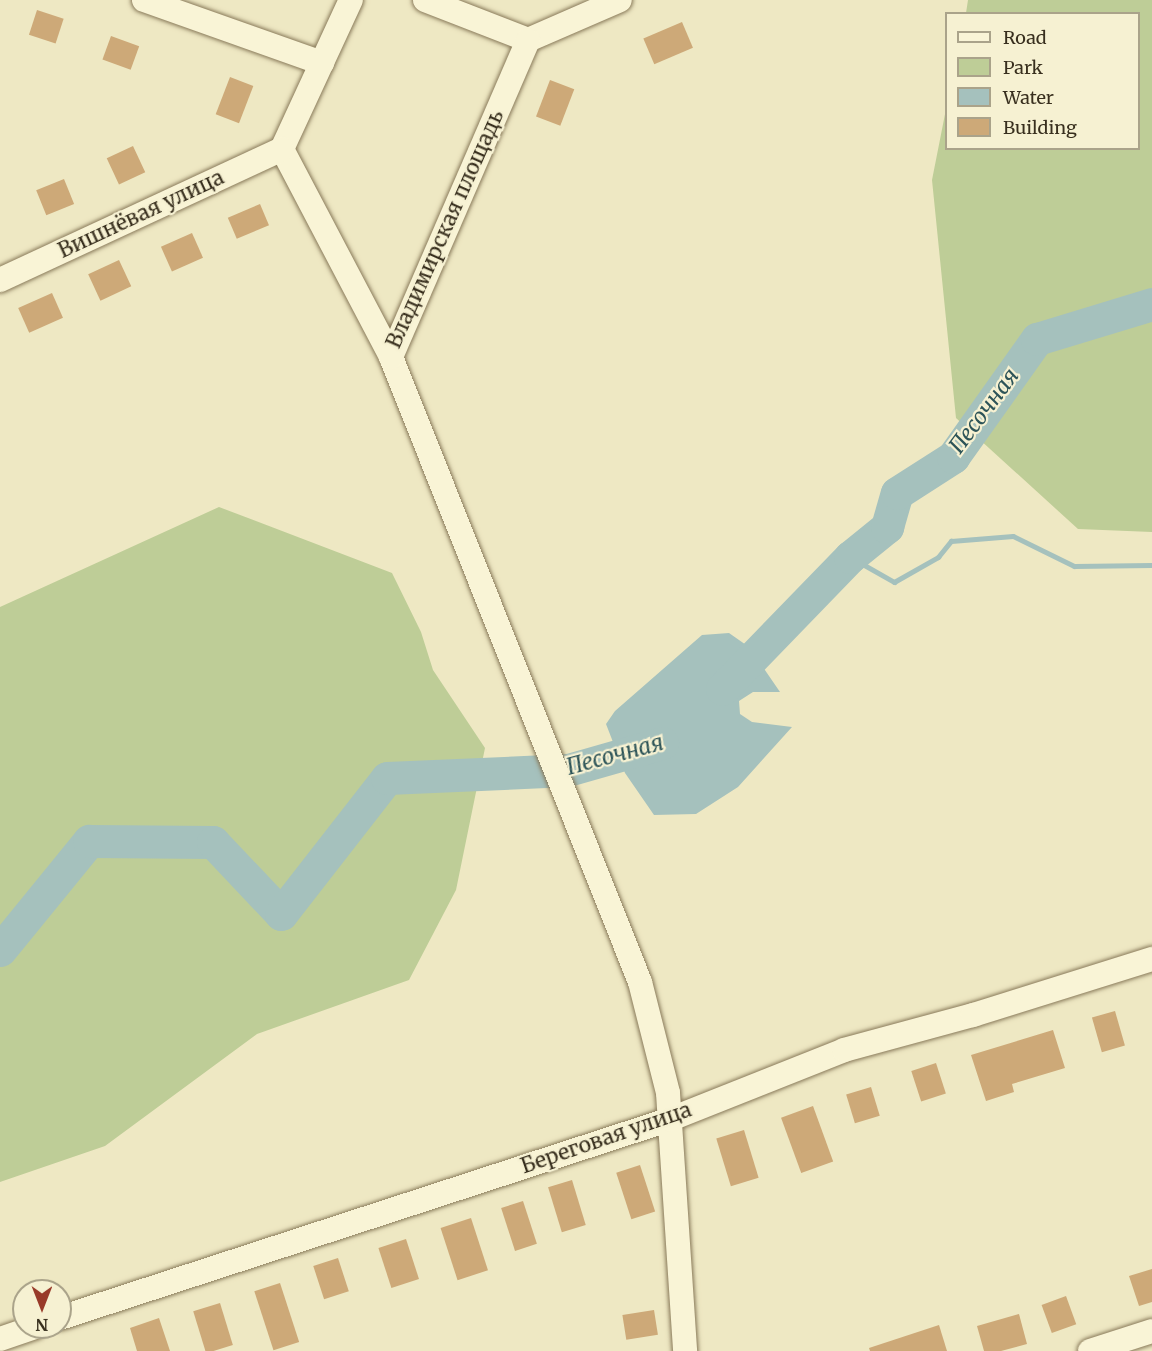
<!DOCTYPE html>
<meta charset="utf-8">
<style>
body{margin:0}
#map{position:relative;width:1152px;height:1351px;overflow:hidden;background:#eee8c3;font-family:Merriweather,serif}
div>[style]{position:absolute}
.green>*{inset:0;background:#becd97}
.water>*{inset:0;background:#a5c1bd}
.stream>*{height:5px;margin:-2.5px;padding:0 2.5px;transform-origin:2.5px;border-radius:2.5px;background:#a5c1bd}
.river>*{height:33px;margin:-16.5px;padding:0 16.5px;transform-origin:16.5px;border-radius:16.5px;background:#a5c1bd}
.building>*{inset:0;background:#cda978;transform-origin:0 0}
.roads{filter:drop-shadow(0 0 2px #897a5a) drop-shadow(0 0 2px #897a5a)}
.minor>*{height:24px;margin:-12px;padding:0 12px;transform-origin:12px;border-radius:12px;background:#f9f4d6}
span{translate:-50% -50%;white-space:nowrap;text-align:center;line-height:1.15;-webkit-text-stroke:4.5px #f6f1d2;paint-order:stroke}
.street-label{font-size:21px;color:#382f1e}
.water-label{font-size:22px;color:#2d5458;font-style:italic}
.legend{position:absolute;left:945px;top:12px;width:195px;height:138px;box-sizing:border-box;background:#f6f1d2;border:2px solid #aaa38a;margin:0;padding:8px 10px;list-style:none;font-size:18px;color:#382f1e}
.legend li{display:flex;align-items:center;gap:12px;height:30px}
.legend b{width:30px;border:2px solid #aaa38a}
.north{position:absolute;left:12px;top:1279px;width:60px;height:60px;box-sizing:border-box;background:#f6f1d2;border:2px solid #aaa38a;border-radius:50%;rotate:180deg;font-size:16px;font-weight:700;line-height:24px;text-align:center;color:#382f1e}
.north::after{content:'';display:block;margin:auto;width:21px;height:27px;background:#983a29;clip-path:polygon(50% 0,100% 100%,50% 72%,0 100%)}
</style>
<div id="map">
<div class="green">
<div style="clip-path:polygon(968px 0,1152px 0,1152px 532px,1078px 529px,956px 418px,932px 180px,946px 109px,946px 148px,1138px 148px,1138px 14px,966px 13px)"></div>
<div style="clip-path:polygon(219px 507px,392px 573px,421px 632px,433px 670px,485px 748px,456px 890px,409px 980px,257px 1034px,105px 1146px,0 1182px,0 607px)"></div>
</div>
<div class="water">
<div style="clip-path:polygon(729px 633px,749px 647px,780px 692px,753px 692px,739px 701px,740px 714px,752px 722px,792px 727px,738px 787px,696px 814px,654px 815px,625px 773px,606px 724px,615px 711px,702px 635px)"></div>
</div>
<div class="stream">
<div style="left:850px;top:557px;width:51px;rotate:29.6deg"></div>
<div style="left:894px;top:582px;width:51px;rotate:-29.6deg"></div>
<div style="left:938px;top:557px;width:21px;rotate:-51deg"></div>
<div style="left:951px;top:541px;width:62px;rotate:-4.6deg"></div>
<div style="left:1013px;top:536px;width:68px;rotate:26.2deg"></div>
<div style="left:1074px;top:566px;width:78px;rotate:-0.7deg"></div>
</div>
<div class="river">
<div style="left:722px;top:689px;width:184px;rotate:-45.9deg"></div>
<div style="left:850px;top:557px;width:48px;rotate:-39deg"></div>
<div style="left:887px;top:527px;width:35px;rotate:-74deg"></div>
<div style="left:897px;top:493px;width:67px;rotate:-32.7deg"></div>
<div style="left:953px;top:457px;width:145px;rotate:-54.6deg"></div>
<div style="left:1037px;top:339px;width:120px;rotate:-16.9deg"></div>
<div style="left:0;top:950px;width:141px;rotate:-50.8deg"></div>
<div style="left:89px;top:841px;width:124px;rotate:0.5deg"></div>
<div style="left:213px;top:842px;width:99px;rotate:46.6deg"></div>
<div style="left:281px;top:914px;width:172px;rotate:-52.1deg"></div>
<div style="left:387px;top:778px;width:181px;rotate:-2.5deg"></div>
<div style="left:568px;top:770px;width:98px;rotate:-16deg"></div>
</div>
<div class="building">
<div style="left:37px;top:10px;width:28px;height:26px;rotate:18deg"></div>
<div style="left:682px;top:22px;width:28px;height:42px;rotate:67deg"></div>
<div style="left:111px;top:36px;width:30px;height:25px;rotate:20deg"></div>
<div style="left:230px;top:77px;width:25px;height:40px;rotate:21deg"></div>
<div style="left:550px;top:80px;width:26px;height:39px;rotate:21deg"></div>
<div style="left:133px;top:146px;width:29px;height:29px;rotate:65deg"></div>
<div style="left:64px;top:179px;width:27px;height:30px;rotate:68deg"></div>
<div style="left:260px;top:204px;width:23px;height:35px;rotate:67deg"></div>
<div style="left:192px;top:233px;width:27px;height:34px;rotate:66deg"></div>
<div style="left:119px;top:260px;width:29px;height:34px;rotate:65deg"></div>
<div style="left:52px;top:293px;width:27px;height:37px;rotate:66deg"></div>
<div style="left:1115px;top:1011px;width:36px;height:24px;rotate:74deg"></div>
<div style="clip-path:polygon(1053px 1030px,1065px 1068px,1012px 1084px,1014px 1092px,986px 1101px,971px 1055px)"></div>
<div style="left:936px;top:1063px;width:32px;height:26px;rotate:72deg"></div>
<div style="left:871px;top:1087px;width:30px;height:26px;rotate:73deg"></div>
<div style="left:813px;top:1106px;width:59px;height:34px;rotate:70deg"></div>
<div style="left:744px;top:1130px;width:50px;height:29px;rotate:73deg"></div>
<div style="left:640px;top:1165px;width:49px;height:25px;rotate:72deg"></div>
<div style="left:572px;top:1180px;width:47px;height:25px;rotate:73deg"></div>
<div style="left:523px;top:1201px;width:45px;height:23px;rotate:72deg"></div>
<div style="left:471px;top:1218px;width:55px;height:32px;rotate:72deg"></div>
<div style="left:406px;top:1239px;width:42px;height:29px;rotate:72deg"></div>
<div style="left:338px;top:1258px;width:35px;height:26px;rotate:72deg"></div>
<div style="clip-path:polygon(1152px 1269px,1152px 1302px,1139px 1306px,1129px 1276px)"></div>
<div style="left:280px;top:1283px;width:62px;height:27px;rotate:72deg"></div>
<div style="left:1066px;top:1296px;width:30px;height:26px;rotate:70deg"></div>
<div style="left:220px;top:1303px;width:44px;height:28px;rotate:73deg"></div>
<div style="left:654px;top:1310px;width:25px;height:32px;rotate:81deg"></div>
<div style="clip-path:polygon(1019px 1314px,1027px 1344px,1001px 1351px,984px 1351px,977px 1326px)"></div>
<div style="clip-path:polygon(159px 1318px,170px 1351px,137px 1351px,130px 1328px)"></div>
<div style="clip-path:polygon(939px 1325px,947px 1351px,870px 1351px,869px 1348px)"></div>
</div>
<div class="roads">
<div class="minor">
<div style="left:144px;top:0;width:189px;rotate:19.5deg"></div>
<div style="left:425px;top:0;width:110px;rotate:21.2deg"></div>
<div style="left:528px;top:40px;width:100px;rotate:-23.5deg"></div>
<div style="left:282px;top:149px;width:235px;rotate:62.3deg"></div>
<div style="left:391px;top:357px;width:673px;rotate:68.28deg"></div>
<div style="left:640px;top:982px;width:114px;rotate:75.8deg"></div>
<div style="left:668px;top:1093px;width:259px;rotate:86.2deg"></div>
<div style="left:282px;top:149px;width:164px;rotate:-65.2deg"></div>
<div style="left:0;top:280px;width:311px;rotate:-24.9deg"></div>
<div style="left:391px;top:357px;width:345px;rotate:-66.6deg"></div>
<div style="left:60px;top:1318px;width:643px;rotate:-18.04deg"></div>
<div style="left:671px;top:1119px;width:186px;rotate:-21.7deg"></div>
<div style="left:844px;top:1050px;width:134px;rotate:-15.2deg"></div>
<div style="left:973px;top:1015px;width:188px;rotate:-17.4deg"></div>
<div style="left:0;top:1339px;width:37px;rotate:-19deg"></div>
<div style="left:1090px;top:1351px;width:65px;rotate:-17.9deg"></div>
</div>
</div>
<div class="street-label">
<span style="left:141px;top:214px;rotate:-25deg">Вишнёвая улица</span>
<span style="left:445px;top:229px;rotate:-66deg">Владимирская площадь</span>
<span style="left:606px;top:1138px;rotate:-19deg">Береговая улица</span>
</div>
<div class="water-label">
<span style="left:984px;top:411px;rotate:-53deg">Песочная</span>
<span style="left:615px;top:755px;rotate:-15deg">Песочная</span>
</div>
<ul class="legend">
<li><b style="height:8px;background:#f9f4d6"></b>Road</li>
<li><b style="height:16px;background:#becd97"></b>Park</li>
<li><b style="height:16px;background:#a5c1bd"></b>Water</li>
<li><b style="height:16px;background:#cda978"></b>Building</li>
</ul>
<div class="north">N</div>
</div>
